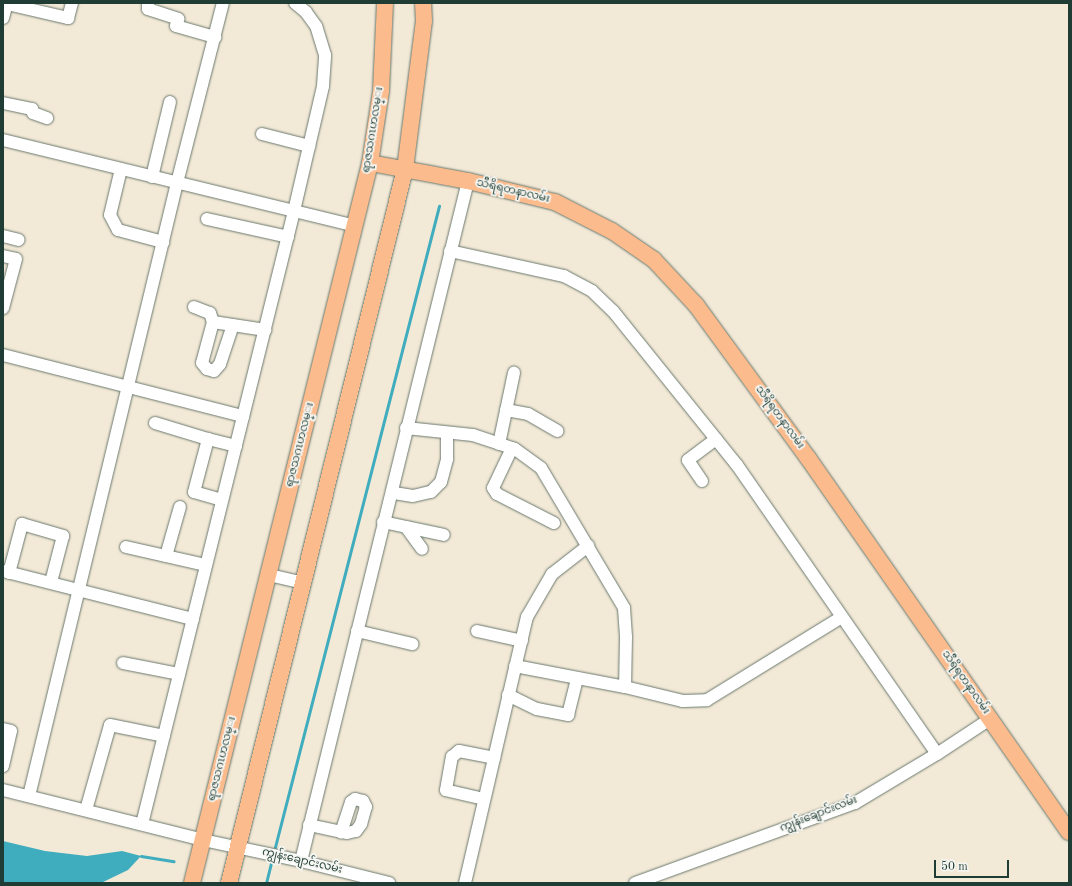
<!DOCTYPE html>
<meta charset="utf-8">
<style>
body{margin:0}
#map{position:relative;width:1072px;height:886px;overflow:hidden;background:#f3e9d7;font-family:"Old Standard TT","Noto Sans Myanmar",serif}
div>[style]{position:absolute}
.water>*{inset:0;background:#40adbe}
.stream>*{height:3px;margin:-1.5px;padding:0 1.5px;transform-origin:1.5px;border-radius:1.5px;background:#40adbe}
.roads{filter:drop-shadow(0 0 1px #69796d) drop-shadow(0 0 1px #69796d)}
.minor>*{height:12px;margin:-6px;padding:0 6px;transform-origin:6px;border-radius:6px;background:#fff}
.major>*{height:16px;margin:-8px;padding:0 8px;transform-origin:8px;border-radius:8px;background:#fbbb8c}
span{translate:-50% -50%;white-space:nowrap;text-align:center;line-height:1.15;-webkit-text-stroke:3.5px #f6f6f2;paint-order:stroke}
.street-label{font-size:11px;color:#1f3d34}
.frame{position:absolute;inset:0;border:4px solid #1f3d34;pointer-events:none}
.scale{position:absolute;left:934px;top:860px;width:75px;height:18px;box-sizing:border-box;border:2px solid #1f3d34;border-top:0;padding-left:5px;font-size:12px;line-height:14px;white-space:nowrap;color:#1f3d34;-webkit-text-stroke:3px #f6f6f2;paint-order:stroke}
</style>
<div id="map">
<div class="water">
<div style="clip-path:polygon(3px 841px,45px 851px,87px 856px,122px 851px,141px 856px,128px 870px,101px 883px,3px 883px)"></div>
</div>
<div class="stream">
<div style="left:275px;top:847px;width:662px;rotate:-75.65deg"></div>
<div style="left:141px;top:856px;width:33px;rotate:9deg"></div>
<div style="left:266px;top:883px;width:21px;rotate:-76deg"></div>
</div>
<div class="roads">
<div class="minor">
<div style="left:148px;top:3px;width:6px;rotate:90deg"></div>
<div style="left:148px;top:9px;width:32px;rotate:18deg"></div>
<div style="left:178px;top:19px;width:7px;rotate:106deg"></div>
<div style="left:176px;top:26px;width:41px;rotate:15.8deg"></div>
<div style="left:7px;top:4px;width:63px;rotate:12.9deg"></div>
<div style="left:68px;top:18px;width:16px;rotate:-75deg"></div>
<div style="left:3px;top:18px;width:16px;rotate:-75deg"></div>
<div style="left:3px;top:103px;width:30px;rotate:12deg"></div>
<div style="left:32px;top:109px;width:4px;rotate:76deg"></div>
<div style="left:33px;top:113px;width:15px;rotate:20deg"></div>
<div style="left:262px;top:134px;width:49px;rotate:14.3deg"></div>
<div style="left:3px;top:140px;width:362px;rotate:13.7deg"></div>
<div style="left:121px;top:169px;width:47px;rotate:103.4deg"></div>
<div style="left:110px;top:215px;width:17px;rotate:62deg"></div>
<div style="left:118px;top:230px;width:47px;rotate:14.9deg"></div>
<div style="left:152px;top:177px;width:77px;rotate:-76.5deg"></div>
<div style="left:207px;top:219px;width:83px;rotate:12.5deg"></div>
<div style="left:3px;top:236px;width:16px;rotate:14deg"></div>
<div style="left:450px;top:251px;width:117px;rotate:12.4deg"></div>
<div style="left:564px;top:276px;width:32px;rotate:28deg"></div>
<div style="left:592px;top:291px;width:29px;rotate:44deg"></div>
<div style="left:613px;top:311px;width:198px;rotate:51.2deg"></div>
<div style="left:737px;top:465px;width:351px;rotate:55.3deg"></div>
<div style="left:3px;top:256px;width:13px;rotate:13deg"></div>
<div style="left:16px;top:259px;width:51px;rotate:104.9deg"></div>
<div style="left:194px;top:307px;width:17px;rotate:21deg"></div>
<div style="left:210px;top:313px;width:9px;rotate:72deg"></div>
<div style="left:213px;top:322px;width:53px;rotate:8.7deg"></div>
<div style="left:213px;top:322px;width:42px;rotate:105deg"></div>
<div style="left:202px;top:363px;width:8px;rotate:50deg"></div>
<div style="left:207px;top:369px;width:7px;rotate:16deg"></div>
<div style="left:214px;top:371px;width:9px;rotate:-49deg"></div>
<div style="left:220px;top:364px;width:41px;rotate:-71.6deg"></div>
<div style="left:3px;top:355px;width:248px;rotate:14.3deg"></div>
<div style="left:506px;top:410px;width:22px;rotate:10deg"></div>
<div style="left:528px;top:414px;width:34px;rotate:30deg"></div>
<div style="left:155px;top:423px;width:55px;rotate:16.8deg"></div>
<div style="left:406px;top:428px;width:67px;rotate:6deg"></div>
<div style="left:473px;top:435px;width:44px;rotate:18.4deg"></div>
<div style="left:515px;top:449px;width:32px;rotate:36deg"></div>
<div style="left:541px;top:468px;width:163px;rotate:59.3deg"></div>
<div style="left:624px;top:608px;width:29px;rotate:86deg"></div>
<div style="left:626px;top:637px;width:50px;rotate:91.1deg"></div>
<div style="left:499px;top:444px;width:73px;rotate:-78.1deg"></div>
<div style="left:512px;top:448px;width:44px;rotate:115.4deg"></div>
<div style="left:493px;top:488px;width:7px;rotate:56deg"></div>
<div style="left:497px;top:494px;width:64px;rotate:27deg"></div>
<div style="left:702px;top:481px;width:25px;rotate:-124deg"></div>
<div style="left:688px;top:460px;width:35px;rotate:-37deg"></div>
<div style="left:394px;top:493px;width:19px;rotate:9deg"></div>
<div style="left:413px;top:496px;width:18px;rotate:-13deg"></div>
<div style="left:431px;top:492px;width:14px;rotate:-45deg"></div>
<div style="left:441px;top:482px;width:24px;rotate:-75deg"></div>
<div style="left:447px;top:459px;width:26px;rotate:-90deg"></div>
<div style="left:222px;top:500px;width:29px;rotate:-164deg"></div>
<div style="left:194px;top:492px;width:55px;rotate:-75.2deg"></div>
<div style="left:208px;top:439px;width:29px;rotate:14deg"></div>
<div style="left:383px;top:522px;width:62px;rotate:12deg"></div>
<div style="left:406px;top:527px;width:27px;rotate:54deg"></div>
<div style="left:126px;top:547px;width:82px;rotate:12.7deg"></div>
<div style="left:166px;top:556px;width:51px;rotate:-74.1deg"></div>
<div style="left:3px;top:571px;width:196px;rotate:14.2deg"></div>
<div style="left:9px;top:573px;width:51px;rotate:-75.1deg"></div>
<div style="left:22px;top:524px;width:43px;rotate:16.3deg"></div>
<div style="left:63px;top:536px;width:48px;rotate:104.6deg"></div>
<div style="left:269px;top:575px;width:36px;rotate:13deg"></div>
<div style="left:357px;top:631px;width:57px;rotate:13.3deg"></div>
<div style="left:477px;top:631px;width:46px;rotate:12.5deg"></div>
<div style="left:123px;top:663px;width:57px;rotate:11.1deg"></div>
<div style="left:515px;top:666px;width:112px;rotate:10.8deg"></div>
<div style="left:625px;top:687px;width:60px;rotate:13.6deg"></div>
<div style="left:683px;top:701px;width:24px;rotate:-2deg"></div>
<div style="left:707px;top:700px;width:158px;rotate:-31.6deg"></div>
<div style="left:508px;top:695px;width:32px;rotate:26deg"></div>
<div style="left:537px;top:709px;width:32px;rotate:11deg"></div>
<div style="left:568px;top:715px;width:38px;rotate:-76deg"></div>
<div style="left:3px;top:729px;width:8px;rotate:14deg"></div>
<div style="left:11px;top:731px;width:36px;rotate:103deg"></div>
<div style="left:3px;top:790px;width:206px;rotate:14deg"></div>
<div style="left:203px;top:840px;width:100px;rotate:12.1deg"></div>
<div style="left:301px;top:861px;width:91px;rotate:14deg"></div>
<div style="left:29px;top:796px;width:631px;rotate:-76.43deg"></div>
<div style="left:177px;top:183px;width:186px;rotate:-75.7deg"></div>
<div style="left:484px;top:799px;width:39px;rotate:-167deg"></div>
<div style="left:446px;top:790px;width:34px;rotate:-80deg"></div>
<div style="left:452px;top:757px;width:9px;rotate:-41deg"></div>
<div style="left:459px;top:751px;width:36px;rotate:11deg"></div>
<div style="left:86px;top:810px;width:88px;rotate:-74.2deg"></div>
<div style="left:110px;top:725px;width:55px;rotate:11.5deg"></div>
<div style="left:142px;top:824px;width:632px;rotate:-76.07deg"></div>
<div style="left:294px;top:211px;width:128px;rotate:-76.9deg"></div>
<div style="left:323px;top:86px;width:31px;rotate:-86deg"></div>
<div style="left:325px;top:55px;width:30px;rotate:-107deg"></div>
<div style="left:316px;top:26px;width:17px;rotate:-126deg"></div>
<div style="left:306px;top:12px;width:14px;rotate:-141deg"></div>
<div style="left:309px;top:825px;width:33px;rotate:12deg"></div>
<div style="left:341px;top:832px;width:6px;rotate:9deg"></div>
<div style="left:347px;top:833px;width:9px;rotate:-13deg"></div>
<div style="left:356px;top:831px;width:9px;rotate:-54deg"></div>
<div style="left:361px;top:824px;width:18px;rotate:-74deg"></div>
<div style="left:366px;top:807px;width:7px;rotate:-117deg"></div>
<div style="left:363px;top:801px;width:8px;rotate:-166deg"></div>
<div style="left:355px;top:799px;width:5px;rotate:143deg"></div>
<div style="left:351px;top:802px;width:32px;rotate:108deg"></div>
<div style="left:301px;top:861px;width:700px;rotate:-76.2deg"></div>
<div style="left:465px;top:883px;width:273px;rotate:-76.9deg"></div>
<div style="left:527px;top:617px;width:50px;rotate:-59.8deg"></div>
<div style="left:552px;top:574px;width:46px;rotate:-37.9deg"></div>
<div style="left:635px;top:883px;width:234px;rotate:-20deg"></div>
<div style="left:855px;top:803px;width:96px;rotate:-30.9deg"></div>
<div style="left:937px;top:754px;width:64px;rotate:-33.4deg"></div>
</div>
<div class="major">
<div style="left:370px;top:163px;width:100px;rotate:10.4deg"></div>
<div style="left:468px;top:181px;width:89px;rotate:13.6deg"></div>
<div style="left:555px;top:202px;width:64px;rotate:27deg"></div>
<div style="left:612px;top:231px;width:51px;rotate:34.6deg"></div>
<div style="left:654px;top:260px;width:62px;rotate:47deg"></div>
<div style="left:696px;top:305px;width:190px;rotate:53.8deg"></div>
<div style="left:808px;top:458px;width:456px;rotate:55.1deg"></div>
<div style="left:192px;top:883px;width:742px;rotate:-76.11deg"></div>
<div style="left:370px;top:163px;width:73px;rotate:-81.3deg"></div>
<div style="left:381px;top:91px;width:88px;rotate:-87.4deg"></div>
<div style="left:229px;top:883px;width:735px;rotate:-76.15deg"></div>
<div style="left:405px;top:169px;width:149px;rotate:-82.7deg"></div>
<div style="left:424px;top:21px;width:18px;rotate:-93deg"></div>
</div>
</div>
<div class="street-label">
<span style="left:374px;top:130px;rotate:-81deg">ရာဇသဂၤဟလမ္း</span>
<span style="left:513px;top:192px;rotate:13deg">သီရိရတနာလမ်း</span>
<span style="left:779px;top:418px;rotate:54deg">သီရိရတနာလမ်း</span>
<span style="left:301px;top:445px;rotate:-76deg">ရာဇသဂၤဟလမ္း</span>
<span style="left:965px;top:683px;rotate:55deg">သီရိရတနာလမ်း</span>
<span style="left:223px;top:759px;rotate:-76deg">ရာဇသဂၤဟလမ္း</span>
<span style="left:819px;top:815px;rotate:-21deg">ကျွန်းချောင်းလမ်း</span>
<span style="left:302px;top:862px;rotate:13deg">ကျွန်းချောင်းလမ်း</span>
</div>
<div class="frame"></div>
<div class="scale">50 m</div>
</div>
